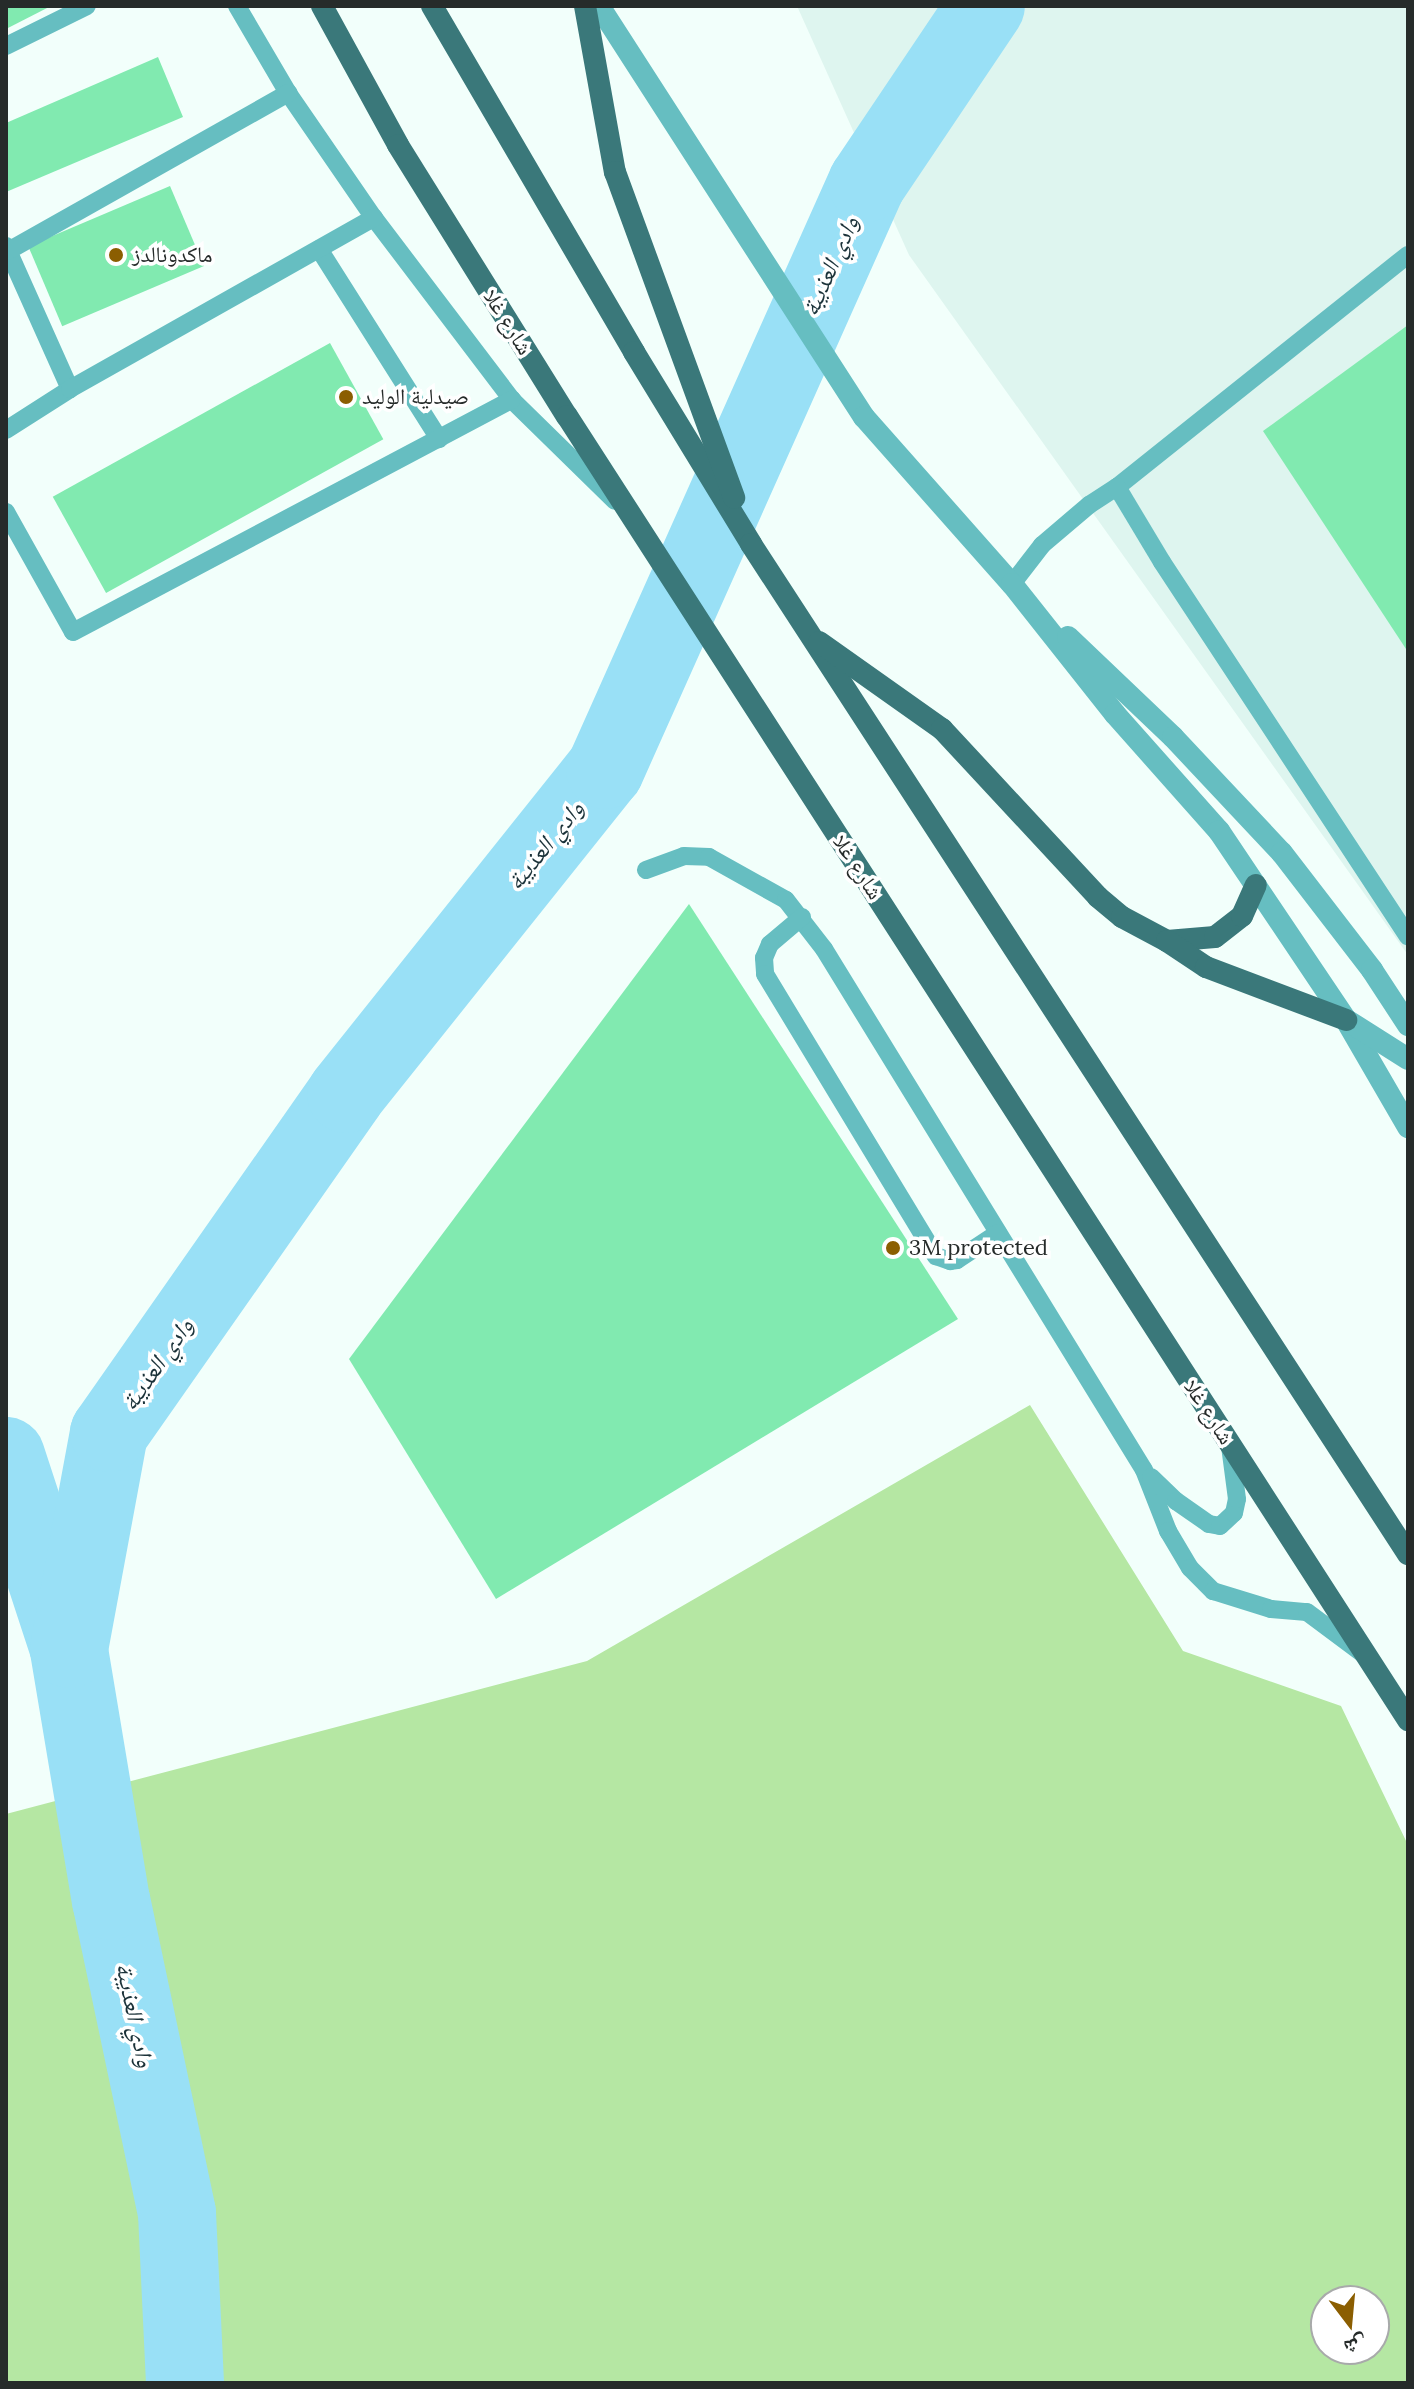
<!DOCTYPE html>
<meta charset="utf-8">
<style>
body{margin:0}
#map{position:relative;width:1414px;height:2389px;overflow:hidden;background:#f2fffb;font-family:Lora,"Noto Naskh Arabic",serif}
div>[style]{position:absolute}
.built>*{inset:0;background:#def5ef}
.green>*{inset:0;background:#b5e7a3}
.river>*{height:78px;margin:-39px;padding:0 39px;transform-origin:39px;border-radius:39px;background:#99e0f6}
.building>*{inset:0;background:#81eab0;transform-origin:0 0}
.service>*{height:18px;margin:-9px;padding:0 9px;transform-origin:9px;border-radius:9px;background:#66bec1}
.tertiary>*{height:22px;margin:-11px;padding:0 11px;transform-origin:11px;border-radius:11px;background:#66bec1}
.primary>*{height:22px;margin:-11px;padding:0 11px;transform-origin:11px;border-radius:11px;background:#3a787a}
.dots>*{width:22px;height:22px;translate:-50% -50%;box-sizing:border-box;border:4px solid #fff;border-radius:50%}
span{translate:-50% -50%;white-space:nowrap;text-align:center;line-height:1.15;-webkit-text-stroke:7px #fff;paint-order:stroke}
.poi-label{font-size:22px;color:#262b2a}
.left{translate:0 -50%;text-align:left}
.street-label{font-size:22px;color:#262b2a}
.water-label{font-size:24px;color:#1b3239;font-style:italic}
.frame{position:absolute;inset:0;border:8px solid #262b2a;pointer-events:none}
.north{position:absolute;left:1310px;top:2285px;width:80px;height:80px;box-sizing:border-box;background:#fff;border:2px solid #a8aaaa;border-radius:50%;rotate:164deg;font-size:22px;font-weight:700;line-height:32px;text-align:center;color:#262b2a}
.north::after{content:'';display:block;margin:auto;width:28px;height:36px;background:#8b5e01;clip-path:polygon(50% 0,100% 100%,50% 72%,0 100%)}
</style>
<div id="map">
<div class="built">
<div style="clip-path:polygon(797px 6px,1408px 6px,1408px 955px,909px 255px)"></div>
</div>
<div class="green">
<div style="clip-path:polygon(evenodd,1030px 1405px,1183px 1651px,1341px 1706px,1408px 1845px,1408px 2383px,6px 2383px,6px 1814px,587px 1661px,1030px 1405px,1326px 2301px,1374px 2301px,1374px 2349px,1326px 2349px,1326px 2301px)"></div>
</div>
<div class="river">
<div style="left:6px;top:1456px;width:197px;rotate:71.9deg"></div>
<div style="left:185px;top:2383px;width:170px;rotate:-92.7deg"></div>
<div style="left:177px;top:2213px;width:319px;rotate:-101.9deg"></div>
<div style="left:111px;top:1901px;width:255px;rotate:-99.5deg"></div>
<div style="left:69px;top:1649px;width:220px;rotate:-79.5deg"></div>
<div style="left:109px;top:1433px;width:414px;rotate:-55deg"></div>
<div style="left:346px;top:1094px;width:415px;rotate:-51.4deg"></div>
<div style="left:605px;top:770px;width:643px;rotate:-65.95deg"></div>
<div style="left:867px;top:183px;width:213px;rotate:-56.1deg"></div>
</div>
<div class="building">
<div style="clip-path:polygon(6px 6px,51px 6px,6px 29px)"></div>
<div style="clip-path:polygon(158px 57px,183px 117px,6px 192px,6px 123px)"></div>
<div style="left:170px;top:186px;width:87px;height:154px;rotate:67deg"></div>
<div style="clip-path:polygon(1408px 325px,1408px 652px,1263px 431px)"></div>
<div style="left:330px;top:343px;width:110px;height:317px;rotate:61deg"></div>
<div style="clip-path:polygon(689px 904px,958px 1319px,496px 1599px,349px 1359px)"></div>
</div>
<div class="service">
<div style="left:237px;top:6px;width:101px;rotate:59.6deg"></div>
<div style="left:288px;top:93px;width:152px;rotate:55.5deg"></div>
<div style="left:374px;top:218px;width:228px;rotate:52.8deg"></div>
<div style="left:512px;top:400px;width:144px;rotate:44.4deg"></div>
<div style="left:6px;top:46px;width:90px;rotate:-26.3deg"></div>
<div style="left:6px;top:246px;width:157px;rotate:65.9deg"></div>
<div style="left:319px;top:249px;width:225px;rotate:57.7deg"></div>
<div style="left:8px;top:251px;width:322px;rotate:-29.4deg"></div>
<div style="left:6px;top:430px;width:76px;rotate:-32.6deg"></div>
<div style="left:70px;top:389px;width:349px;rotate:-29.4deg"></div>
<div style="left:1117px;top:487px;width:372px;rotate:-38.6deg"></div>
<div style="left:6px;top:512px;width:137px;rotate:60.8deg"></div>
<div style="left:73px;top:632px;width:497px;rotate:-27.9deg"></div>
<div style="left:1012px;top:584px;width:49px;rotate:-52.4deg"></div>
<div style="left:1042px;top:545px;width:62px;rotate:-40.4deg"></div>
<div style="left:1089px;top:505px;width:33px;rotate:-33deg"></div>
<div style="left:1117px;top:487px;width:87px;rotate:59deg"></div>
<div style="left:1162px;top:562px;width:448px;rotate:56.7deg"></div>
<div style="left:646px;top:870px;width:40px;rotate:-20.2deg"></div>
<div style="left:684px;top:856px;width:25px;rotate:2deg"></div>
<div style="left:709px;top:857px;width:88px;rotate:29.2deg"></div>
<div style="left:786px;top:900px;width:62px;rotate:52.2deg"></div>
<div style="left:824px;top:949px;width:611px;rotate:58.44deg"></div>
<div style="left:1144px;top:1470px;width:66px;rotate:68.5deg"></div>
<div style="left:1168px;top:1531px;width:43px;rotate:59.3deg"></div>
<div style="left:1190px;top:1568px;width:33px;rotate:45deg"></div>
<div style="left:1213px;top:1591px;width:61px;rotate:17.2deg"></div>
<div style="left:1271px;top:1609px;width:36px;rotate:5deg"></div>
<div style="left:1307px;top:1612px;width:69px;rotate:36.7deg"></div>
<div style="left:802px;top:917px;width:42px;rotate:139.8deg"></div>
<div style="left:770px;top:944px;width:15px;rotate:113deg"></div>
<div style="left:764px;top:958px;width:16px;rotate:86deg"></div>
<div style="left:765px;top:974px;width:330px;rotate:58.8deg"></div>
<div style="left:936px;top:1256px;width:15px;rotate:20deg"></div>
<div style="left:950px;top:1261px;width:7px;rotate:-8deg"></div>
<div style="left:957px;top:1260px;width:49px;rotate:-33.4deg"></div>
<div style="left:1151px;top:1477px;width:35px;rotate:44deg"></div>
<div style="left:1176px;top:1501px;width:40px;rotate:34.9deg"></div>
<div style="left:1209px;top:1524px;width:11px;rotate:10deg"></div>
<div style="left:1220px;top:1526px;width:19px;rotate:-43deg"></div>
<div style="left:1234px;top:1513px;width:14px;rotate:-78deg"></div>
<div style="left:1237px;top:1499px;width:53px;rotate:-97.5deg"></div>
</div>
<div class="tertiary">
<div style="left:599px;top:6px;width:489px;rotate:57.2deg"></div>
<div style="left:864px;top:417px;width:223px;rotate:48.5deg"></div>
<div style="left:1012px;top:584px;width:166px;rotate:51.6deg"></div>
<div style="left:1115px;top:714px;width:157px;rotate:48.4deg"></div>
<div style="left:1219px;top:831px;width:228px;rotate:56.1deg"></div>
<div style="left:1346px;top:1020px;width:124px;rotate:59.9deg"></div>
<div style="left:1068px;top:637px;width:145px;rotate:43.6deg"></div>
<div style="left:1173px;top:737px;width:159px;rotate:46.8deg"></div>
<div style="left:1282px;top:853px;width:148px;rotate:52.4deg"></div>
<div style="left:1372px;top:970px;width:66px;rotate:56.8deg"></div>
<div style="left:1348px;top:1021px;width:71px;rotate:32.3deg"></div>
</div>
<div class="primary">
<div style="left:322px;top:6px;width:158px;rotate:61.3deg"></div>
<div style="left:398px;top:145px;width:319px;rotate:58.1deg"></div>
<div style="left:567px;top:416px;width:1552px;rotate:57.18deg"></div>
<div style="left:432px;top:6px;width:401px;rotate:59.7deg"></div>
<div style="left:634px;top:352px;width:225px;rotate:58.6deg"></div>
<div style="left:751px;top:544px;width:1205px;rotate:56.96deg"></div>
<div style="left:585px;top:6px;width:169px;rotate:79.8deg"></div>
<div style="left:615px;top:172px;width:347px;rotate:69.9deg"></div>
<div style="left:819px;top:642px;width:151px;rotate:35.3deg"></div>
<div style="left:942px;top:729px;width:229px;rotate:47.1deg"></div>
<div style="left:1098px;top:897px;width:31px;rotate:40deg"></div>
<div style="left:1122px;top:917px;width:51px;rotate:28.1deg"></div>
<div style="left:1167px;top:941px;width:48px;rotate:-4.8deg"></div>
<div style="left:1215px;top:937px;width:34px;rotate:-38deg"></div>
<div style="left:1242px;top:916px;width:34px;rotate:-66deg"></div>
<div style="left:1167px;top:941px;width:47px;rotate:33.7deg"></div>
<div style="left:1206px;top:967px;width:150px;rotate:20.7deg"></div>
</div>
<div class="dots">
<div style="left:116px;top:255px;background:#8b5e01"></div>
<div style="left:346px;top:397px;background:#8b5e01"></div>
<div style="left:893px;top:1248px;background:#8b5e01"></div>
</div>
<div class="poi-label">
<span class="left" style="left:132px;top:255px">ماكدونالدز</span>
<span class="left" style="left:362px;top:397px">صيدلية الوليد</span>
<span class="left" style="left:909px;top:1248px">3M protected</span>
</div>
<div class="street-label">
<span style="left:508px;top:322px;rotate:58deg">شارع غلا</span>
<span style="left:858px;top:867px;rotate:57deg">شارع غلا</span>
<span style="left:1209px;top:1412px;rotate:57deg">شارع غلا</span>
</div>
<div class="water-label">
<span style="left:830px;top:266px;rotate:-66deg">وادي العذيبة</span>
<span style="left:545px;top:845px;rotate:-51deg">وادي العذيبة</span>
<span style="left:157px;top:1364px;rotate:-55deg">وادي العذيبة</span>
<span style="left:135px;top:2015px;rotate:78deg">وادي العذيبة</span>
</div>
<div class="frame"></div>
<div class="north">ش</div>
</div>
